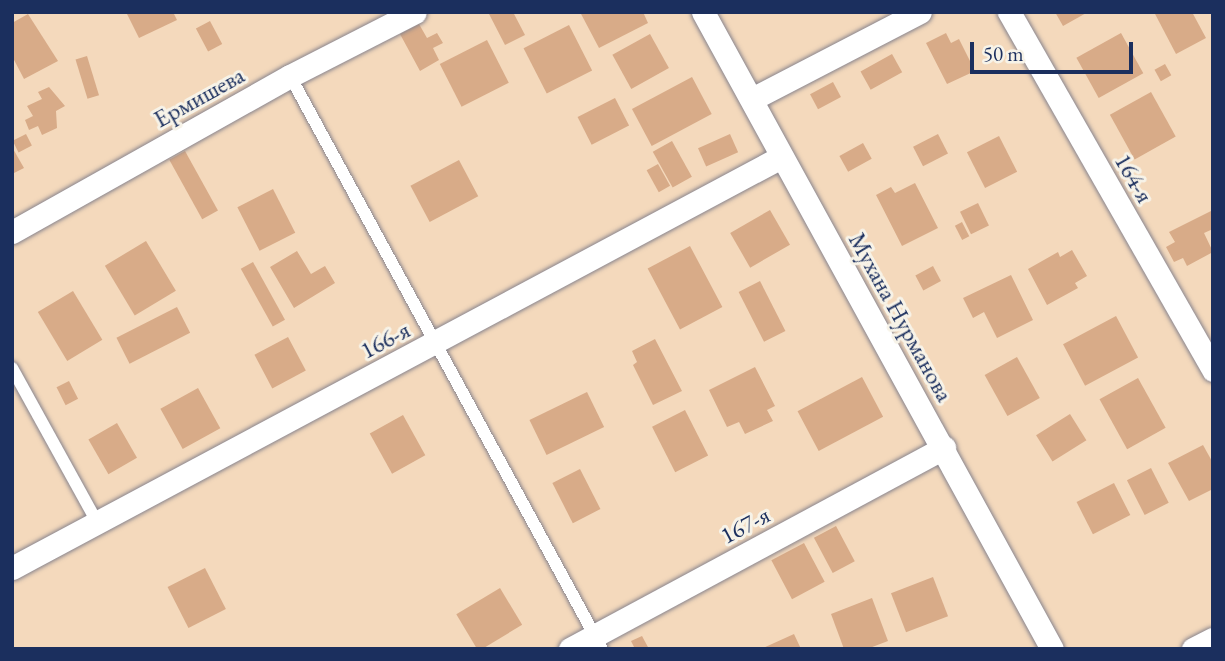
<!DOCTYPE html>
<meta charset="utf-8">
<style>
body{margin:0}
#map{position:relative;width:1225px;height:661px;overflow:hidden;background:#f4d9bc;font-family:"EB Garamond",serif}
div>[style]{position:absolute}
.building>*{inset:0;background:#d8ab88;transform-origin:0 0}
.roads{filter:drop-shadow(0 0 2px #88848d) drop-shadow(0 0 2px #88848d)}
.service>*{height:12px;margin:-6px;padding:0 6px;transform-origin:6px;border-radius:6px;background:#fff}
.minor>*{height:23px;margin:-11.5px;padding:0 11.5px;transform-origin:11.5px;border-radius:11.5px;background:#fff}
span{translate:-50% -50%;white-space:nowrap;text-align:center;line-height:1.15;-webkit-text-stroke:6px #f7f3e8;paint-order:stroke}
.street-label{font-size:24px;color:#1b2f5e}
.frame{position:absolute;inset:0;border:14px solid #1b2f5e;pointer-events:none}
.scale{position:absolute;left:970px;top:42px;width:163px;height:32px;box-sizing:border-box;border:4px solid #1b2f5e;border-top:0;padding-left:9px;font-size:21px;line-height:24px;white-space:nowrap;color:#1b2f5e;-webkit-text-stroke:5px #f7f3e8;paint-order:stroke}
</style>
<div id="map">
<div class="building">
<div style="clip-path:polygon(126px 12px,173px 12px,177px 20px,139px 38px)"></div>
<div style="clip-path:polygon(488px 12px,513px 12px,525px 35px,505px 45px)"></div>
<div style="clip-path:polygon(580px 12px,643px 12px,648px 23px,599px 48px)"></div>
<div style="clip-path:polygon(1055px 12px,1088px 12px,1063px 26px)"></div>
<div style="clip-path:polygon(1154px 12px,1192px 12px,1206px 38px,1176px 54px)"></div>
<div style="clip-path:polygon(28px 14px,58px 61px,24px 79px,12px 56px,12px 23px)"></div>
<div style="left:210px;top:21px;width:26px;height:16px;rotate:62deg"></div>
<div style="clip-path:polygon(419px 24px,427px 38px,437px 33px,443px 43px,433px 48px,439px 60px,420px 71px,400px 34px)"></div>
<div style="left:569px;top:25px;width:51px;height:51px;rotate:63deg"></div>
<div style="clip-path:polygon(946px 33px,951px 43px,959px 39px,975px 71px,947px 84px,926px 43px)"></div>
<div style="left:1121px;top:33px;width:46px;height:51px;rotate:61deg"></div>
<div style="left:650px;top:34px;width:39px;height:43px;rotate:61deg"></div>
<div style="left:487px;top:40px;width:48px;height:53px;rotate:63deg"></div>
<div style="left:892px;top:54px;width:21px;height:36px;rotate:61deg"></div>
<div style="left:87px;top:56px;width:41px;height:12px;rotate:73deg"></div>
<div style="left:1165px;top:64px;width:13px;height:12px;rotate:61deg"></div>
<div style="left:692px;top:77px;width:42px;height:68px;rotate:62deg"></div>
<div style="left:833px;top:82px;width:17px;height:26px;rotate:62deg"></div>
<div style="clip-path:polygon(49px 87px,65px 106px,56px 111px,57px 128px,42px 135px,38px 126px,29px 130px,25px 120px,33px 116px,27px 106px,42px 99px,38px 92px)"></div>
<div style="left:1151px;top:92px;width:51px;height:47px;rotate:61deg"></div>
<div style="left:615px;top:98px;width:31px;height:42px;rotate:63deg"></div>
<div style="left:26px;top:134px;width:13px;height:15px;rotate:63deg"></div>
<div style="left:730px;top:134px;width:20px;height:35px;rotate:66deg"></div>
<div style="left:938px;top:134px;width:22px;height:28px;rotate:63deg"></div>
<div style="left:999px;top:136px;width:40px;height:36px;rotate:63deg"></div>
<div style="left:672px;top:141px;width:41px;height:22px;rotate:61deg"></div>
<div style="left:863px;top:143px;width:18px;height:27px;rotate:61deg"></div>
<div style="clip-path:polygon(12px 147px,24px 168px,12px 174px)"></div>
<div style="left:185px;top:151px;width:68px;height:18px;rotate:61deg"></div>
<div style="left:459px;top:160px;width:41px;height:55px;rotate:62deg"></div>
<div style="left:658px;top:164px;width:25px;height:13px;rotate:61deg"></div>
<div style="clip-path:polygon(915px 183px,938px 228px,902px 246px,876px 195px,891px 187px,895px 193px)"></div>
<div style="left:273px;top:189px;width:49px;height:40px;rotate:63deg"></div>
<div style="left:978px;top:203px;width:25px;height:20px;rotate:64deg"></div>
<div style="left:770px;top:210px;width:40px;height:46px;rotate:60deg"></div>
<div style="clip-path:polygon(1213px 210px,1213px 229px,1204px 233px,1213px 252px,1187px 266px,1183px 258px,1174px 262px,1166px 247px,1175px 242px,1169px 232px)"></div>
<div style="left:962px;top:222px;width:16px;height:8px;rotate:63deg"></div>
<div style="left:146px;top:241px;width:58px;height:48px;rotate:59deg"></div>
<div style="left:690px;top:246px;width:69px;height:48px;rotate:62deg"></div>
<div style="clip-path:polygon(1072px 250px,1087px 276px,1075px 283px,1078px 288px,1047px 305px,1028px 269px,1058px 252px,1060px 257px)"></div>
<div style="clip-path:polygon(297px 251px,311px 274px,325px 266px,335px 283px,294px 308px,270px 267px)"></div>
<div style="left:253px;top:262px;width:66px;height:14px;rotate:61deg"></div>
<div style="left:933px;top:266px;width:17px;height:20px;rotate:62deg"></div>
<div style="clip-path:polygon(1011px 275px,1033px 320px,997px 338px,984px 312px,973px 318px,963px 298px)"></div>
<div style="left:760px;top:281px;width:56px;height:24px;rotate:63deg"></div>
<div style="left:73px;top:291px;width:57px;height:41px;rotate:59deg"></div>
<div style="left:177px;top:307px;width:29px;height:68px;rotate:63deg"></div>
<div style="left:1116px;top:316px;width:47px;height:60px;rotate:62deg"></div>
<div style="left:288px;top:337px;width:38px;height:38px;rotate:62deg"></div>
<div style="clip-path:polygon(655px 339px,682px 391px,653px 405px,633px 365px,637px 362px,632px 351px)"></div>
<div style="left:1017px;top:357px;width:47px;height:37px;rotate:61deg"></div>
<div style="clip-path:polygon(755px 367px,775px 406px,767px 410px,773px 421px,745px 434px,739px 422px,727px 427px,709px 390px)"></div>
<div style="left:862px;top:377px;width:45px;height:73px;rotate:62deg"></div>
<div style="left:1138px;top:378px;width:57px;height:44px;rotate:61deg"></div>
<div style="left:69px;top:381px;width:20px;height:14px;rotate:63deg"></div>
<div style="left:198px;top:388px;width:46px;height:43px;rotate:61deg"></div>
<div style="left:587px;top:392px;width:39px;height:64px;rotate:64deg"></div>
<div style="left:685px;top:410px;width:51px;height:37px;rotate:63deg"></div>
<div style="left:1070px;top:414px;width:31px;height:40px;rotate:58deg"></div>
<div style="left:403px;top:415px;width:46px;height:38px;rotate:61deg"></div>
<div style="left:117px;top:423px;width:40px;height:33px;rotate:60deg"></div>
<div style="clip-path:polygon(1203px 445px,1213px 463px,1213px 489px,1189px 501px,1168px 463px)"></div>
<div style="left:1151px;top:468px;width:39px;height:27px;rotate:63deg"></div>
<div style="left:580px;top:469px;width:45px;height:31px;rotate:63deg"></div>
<div style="left:1114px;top:483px;width:36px;height:42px;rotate:63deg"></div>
<div style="left:836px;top:526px;width:40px;height:25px;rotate:62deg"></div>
<div style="left:804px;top:543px;width:44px;height:37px;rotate:62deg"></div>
<div style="left:205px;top:568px;width:46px;height:42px;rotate:63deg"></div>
<div style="left:933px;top:577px;width:42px;height:45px;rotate:69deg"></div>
<div style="left:500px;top:588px;width:43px;height:51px;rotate:59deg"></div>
<div style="clip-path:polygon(872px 598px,888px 641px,867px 649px,844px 649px,831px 614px)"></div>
<div style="clip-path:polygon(794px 634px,801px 649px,761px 649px)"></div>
<div style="clip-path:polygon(642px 636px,649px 649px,635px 649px,631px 641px)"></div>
</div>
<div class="roads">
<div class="service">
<div style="left:290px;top:76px;width:652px;rotate:61.43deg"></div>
<div style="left:12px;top:368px;width:178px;rotate:61.1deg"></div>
</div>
<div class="minor">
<div style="left:703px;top:12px;width:726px;rotate:61.28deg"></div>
<div style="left:1009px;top:12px;width:412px;rotate:60.3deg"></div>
<div style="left:752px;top:99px;width:189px;rotate:-27.4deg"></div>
<div style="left:12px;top:232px;width:319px;rotate:-29.3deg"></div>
<div style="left:290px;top:76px;width:140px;rotate:-27.1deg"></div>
<div style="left:12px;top:568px;width:872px;rotate:-28.12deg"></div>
<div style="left:570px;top:649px;width:425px;rotate:-28.3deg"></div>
<div style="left:1193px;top:649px;width:22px;rotate:-27deg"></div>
</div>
</div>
<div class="street-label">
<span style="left:199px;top:97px;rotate:-29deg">Ермишева</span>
<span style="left:1134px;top:178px;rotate:60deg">164-я</span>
<span style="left:901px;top:317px;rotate:61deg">Мухана Нурманова</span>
<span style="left:385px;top:340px;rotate:-28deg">166-я</span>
<span style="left:745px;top:525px;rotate:-28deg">167-я</span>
</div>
<div class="frame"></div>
<div class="scale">50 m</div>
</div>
